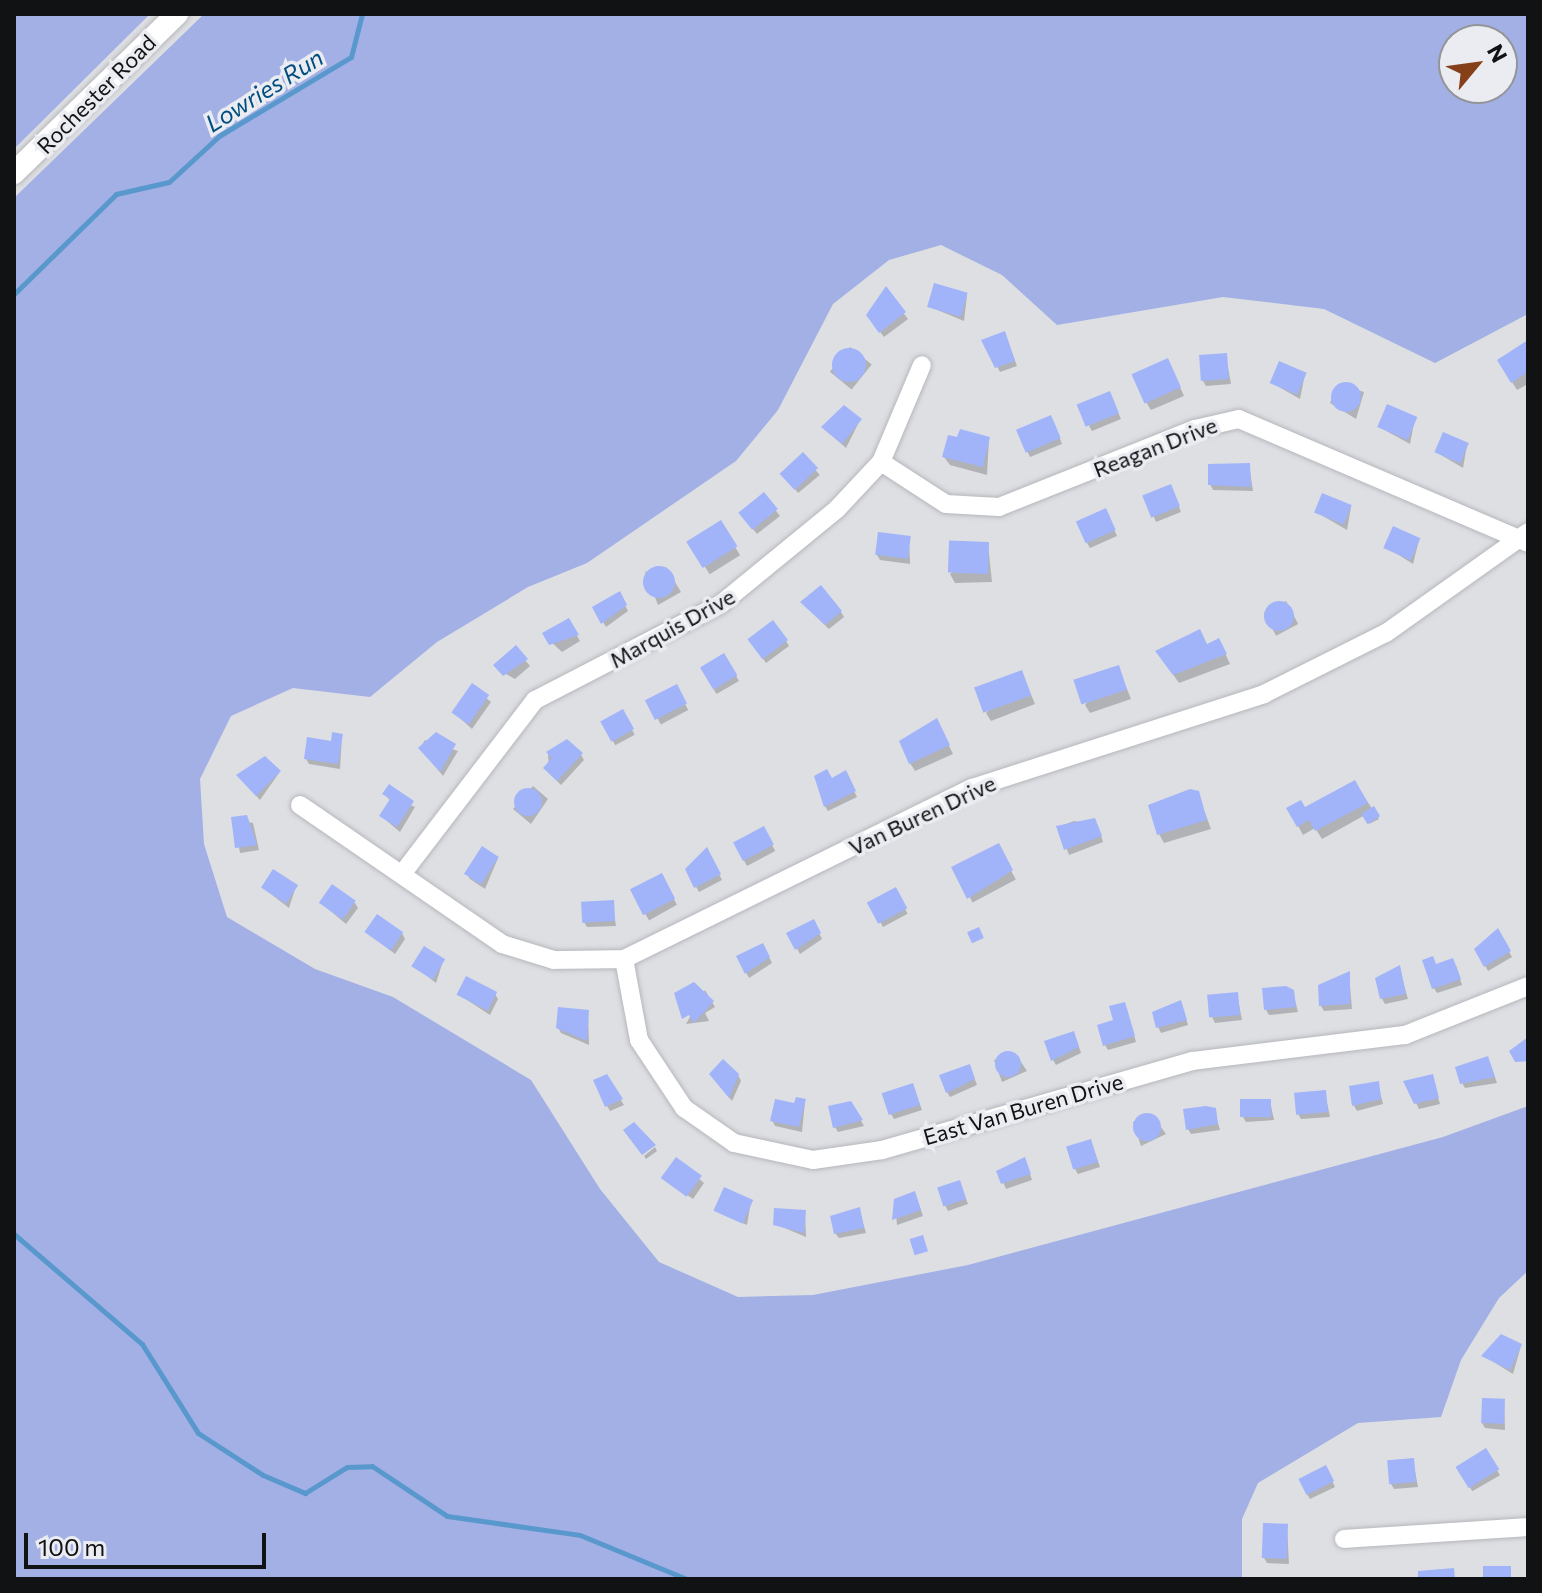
<!DOCTYPE html>
<style>
body{margin:0}
#map{position:relative;width:1542px;height:1593px;overflow:hidden;background:#dddfe3;font-family:Commissioner,sans-serif}
div>[style]{position:absolute}
.green>*{inset:0;background:#a2b0e5}
.shadow>*{inset:0;background:#0003;transform-origin:0 0}
.stream>*{height:5px;margin:-2.5px;padding:0 2.5px;transform-origin:2.5px;border-radius:2.5px;background:#5998cc}
.building>*{inset:0;background:#a1b4fa;transform-origin:0 0}
.round{border-radius:50%}
.roads{filter:drop-shadow(0 0 2px #b6b7bc) drop-shadow(0 0 2px #b6b7bc)}
.minor>*{height:18px;margin:-9px;padding:0 9px;transform-origin:9px;border-radius:9px;background:#fff}
.tertiary>*{height:22px;margin:-11px;padding:0 11px;transform-origin:11px;border-radius:11px;background:#fff}
span{translate:-50% -50%;white-space:nowrap;text-align:center;line-height:1.15;-webkit-text-stroke:7px #eaecf1;paint-order:stroke}
.street-label{font-size:22px;color:#111214}
.water-label{font-size:24px;color:#004e80;font-style:italic}
.frame{position:absolute;inset:0;border:16px solid #111214;pointer-events:none}
.north{position:absolute;left:1438px;top:24px;width:80px;height:80px;box-sizing:border-box;background:#eaecf1;border:2px solid #939599;border-radius:50%;rotate:61deg;font-size:22px;font-weight:700;line-height:32px;text-align:center;color:#111214}
.north::after{content:'';display:block;margin:auto;width:28px;height:36px;background:#864019;clip-path:polygon(50% 0,100% 100%,50% 72%,0 100%)}
.scale{position:absolute;left:24px;top:1533px;width:242px;height:36px;box-sizing:border-box;border:4px solid #111214;border-top:0;padding-left:10px;font-size:24px;line-height:28px;white-space:nowrap;color:#111214;-webkit-text-stroke:6px #eaecf1;paint-order:stroke}
</style>
<div id="map">
<div class="green">
<div style="clip-path:polygon(14px 14px,150px 14px,14px 149px)"></div>
<div style="clip-path:polygon(evenodd,204px 14px,1528px 14px,1528px 314px,1435px 363px,1324px 309px,1223px 297px,1057px 325px,1002px 275px,941px 245px,889px 260px,833px 304px,778px 410px,736px 461px,587px 563px,528px 587px,437px 642px,370px 697px,293px 688px,231px 716px,200px 779px,204px 844px,227px 917px,315px 969px,393px 997px,531px 1080px,600px 1189px,659px 1262px,738px 1297px,813px 1295px,968px 1265px,1443px 1137px,1528px 1106px,1528px 1271px,1499px 1298px,1461px 1360px,1441px 1417px,1358px 1423px,1258px 1483px,1242px 1519px,1242px 1579px,14px 1579px,14px 198px,204px 14px,1454px 40px,1502px 40px,1502px 88px,1454px 88px,1454px 40px)"></div>
</div>
<div class="shadow">
<div style="clip-path:polygon(886px 290px,908px 319px,884px 337px,871px 320px)"></div>
<div style="clip-path:polygon(967px 295px,964px 321px,930px 307px)"></div>
<div style="clip-path:polygon(1007px 339px,1017px 366px,1000px 372px,984px 341px)"></div>
<div style="clip-path:polygon(1528px 345px,1528px 384px,1517px 390px,1499px 361px)"></div>
<div style="left:850px;top:347px;width:28px;height:32px;rotate:39deg"></div>
<div style="clip-path:polygon(1226px 356px,1231px 384px,1206px 386px,1203px 381px)"></div>
<div style="clip-path:polygon(1172px 369px,1184px 396px,1151px 410px,1146px 402px)"></div>
<div style="clip-path:polygon(1305px 374px,1300px 399px,1272px 383px)"></div>
<div style="clip-path:polygon(1338px 384px,1364px 392px,1356px 419px,1330px 403px)"></div>
<div style="clip-path:polygon(1112px 399px,1121px 419px,1092px 431px,1089px 426px)"></div>
<div style="clip-path:polygon(1415px 418px,1410px 444px,1379px 427px)"></div>
<div style="clip-path:polygon(860px 420px,846px 448px,823px 428px)"></div>
<div style="clip-path:polygon(1054px 423px,1062px 444px,1030px 457px,1018px 431px)"></div>
<div style="clip-path:polygon(989px 439px,987px 475px,950px 465px,944px 457px)"></div>
<div style="clip-path:polygon(1467px 445px,1463px 468px,1436px 452px)"></div>
<div style="left:803px;top:455px;width:26px;height:28px;rotate:50deg"></div>
<div style="clip-path:polygon(1249px 465px,1253px 491px,1213px 490px,1210px 484px)"></div>
<div style="clip-path:polygon(1173px 491px,1181px 512px,1156px 522px,1145px 496px)"></div>
<div style="clip-path:polygon(764px 495px,780px 516px,757px 534px,745px 519px)"></div>
<div style="clip-path:polygon(1351px 507px,1347px 530px,1316px 512px)"></div>
<div style="clip-path:polygon(1108px 516px,1117px 536px,1090px 548px,1087px 543px)"></div>
<div style="left:720px;top:523px;width:38px;height:36px;rotate:58deg"></div>
<div style="clip-path:polygon(909px 538px,910px 564px,880px 560px,877px 555px)"></div>
<div style="clip-path:polygon(1419px 540px,1413px 564px,1386px 547px)"></div>
<div style="clip-path:polygon(988px 544px,992px 582px,955px 583px,950px 574px)"></div>
<div style="clip-path:polygon(666px 567px,681px 592px,658px 605px,645px 572px)"></div>
<div style="clip-path:polygon(619px 594px,628px 611px,606px 627px,595px 608px)"></div>
<div style="left:1286px;top:601px;width:26px;height:25px;rotate:62deg"></div>
<div style="clip-path:polygon(802px 603px,841px 612px,844px 617px,829px 629px)"></div>
<div style="clip-path:polygon(568px 620px,580px 641px,562px 652px,548px 639px)"></div>
<div style="clip-path:polygon(786px 641px,789px 646px,766px 663px,754px 646px)"></div>
<div style="clip-path:polygon(1207px 646px,1223px 649px,1230px 664px,1179px 683px,1163px 660px)"></div>
<div style="clip-path:polygon(515px 648px,530px 666px,515px 679px,499px 670px)"></div>
<div style="left:724px;top:655px;width:30px;height:26px;rotate:60deg"></div>
<div style="clip-path:polygon(1118px 667px,1131px 699px,1090px 713px,1085px 705px)"></div>
<div style="clip-path:polygon(1022px 673px,1035px 704px,991px 721px,986px 713px)"></div>
<div style="clip-path:polygon(472px 686px,491px 702px,472px 729px,453px 712px)"></div>
<div style="left:676px;top:687px;width:26px;height:31px;rotate:62deg"></div>
<div style="left:622px;top:711px;width:27px;height:22px;rotate:62deg"></div>
<div style="clip-path:polygon(941px 729px,953px 754px,915px 771px,910px 763px)"></div>
<div style="clip-path:polygon(342px 736px,340px 769px,309px 764px,306px 759px)"></div>
<div style="clip-path:polygon(425px 740px,458px 751px,443px 776px,420px 748px)"></div>
<div style="clip-path:polygon(548px 753px,581px 755px,584px 760px,561px 785px,549px 773px)"></div>
<div style="clip-path:polygon(279px 773px,260px 800px,238px 776px)"></div>
<div style="clip-path:polygon(845px 773px,857px 797px,828px 811px,825px 806px)"></div>
<div style="clip-path:polygon(1355px 783px,1379px 819px,1369px 824px,1365px 815px,1322px 839px,1315px 828px,1303px 835px,1289px 809px,1304px 810px)"></div>
<div style="clip-path:polygon(533px 786px,548px 799px,531px 824px,513px 809px)"></div>
<div style="clip-path:polygon(385px 794px,415px 807px,400px 832px,381px 816px,391px 802px)"></div>
<div style="clip-path:polygon(1198px 794px,1211px 829px,1164px 843px,1159px 834px)"></div>
<div style="clip-path:polygon(234px 819px,253px 823px,259px 850px,240px 853px)"></div>
<div style="clip-path:polygon(1074px 821px,1098px 826px,1103px 842px,1069px 855px,1058px 827px)"></div>
<div style="left:763px;top:828px;width:26px;height:32px;rotate:62deg"></div>
<div style="left:998px;top:846px;width:38px;height:49px;rotate:62deg"></div>
<div style="clip-path:polygon(707px 850px,722px 880px,699px 892px,687px 870px)"></div>
<div style="clip-path:polygon(498px 858px,485px 889px,470px 879px,467px 874px)"></div>
<div style="left:661px;top:876px;width:33px;height:32px;rotate:61deg"></div>
<div style="clip-path:polygon(296px 886px,289px 908px,263px 888px)"></div>
<div style="left:895px;top:890px;width:27px;height:28px;rotate:62deg"></div>
<div style="clip-path:polygon(612px 902px,616px 926px,587px 927px,584px 922px)"></div>
<div style="clip-path:polygon(321px 903px,355px 903px,358px 908px,346px 924px)"></div>
<div style="clip-path:polygon(813px 921px,822px 939px,800px 954px,789px 934px)"></div>
<div style="clip-path:polygon(367px 932px,402px 933px,405px 939px,395px 954px)"></div>
<div style="clip-path:polygon(1499px 933px,1512px 957px,1488px 971px,1477px 950px)"></div>
<div style="clip-path:polygon(763px 945px,772px 963px,749px 978px,738px 957px)"></div>
<div style="clip-path:polygon(443px 961px,436px 983px,414px 966px)"></div>
<div style="clip-path:polygon(1456px 965px,1462px 985px,1437px 993px,1434px 988px)"></div>
<div style="clip-path:polygon(1399px 968px,1408px 999px,1385px 1004px,1382px 999px)"></div>
<div style="clip-path:polygon(1349px 974px,1352px 1009px,1324px 1011px,1321px 1006px)"></div>
<div style="clip-path:polygon(705px 990px,715px 1007px,705px 1013px,709px 1021px,686px 1024px)"></div>
<div style="clip-path:polygon(1293px 992px,1298px 1012px,1269px 1015px,1266px 1010px)"></div>
<div style="clip-path:polygon(458px 994px,495px 994px,498px 999px,490px 1015px)"></div>
<div style="clip-path:polygon(1237px 994px,1242px 1020px,1215px 1023px,1212px 1017px)"></div>
<div style="clip-path:polygon(1181px 1002px,1188px 1025px,1161px 1033px,1158px 1027px)"></div>
<div style="clip-path:polygon(1127px 1010px,1136px 1042px,1108px 1050px,1105px 1045px)"></div>
<div style="clip-path:polygon(588px 1012px,589px 1045px,561px 1033px,558px 1027px)"></div>
<div style="clip-path:polygon(1076px 1038px,1081px 1053px,1056px 1065px,1053px 1060px)"></div>
<div style="clip-path:polygon(1015px 1053px,1027px 1071px,1002px 1082px,994px 1060px)"></div>
<div style="clip-path:polygon(1490px 1063px,1497px 1083px,1465px 1088px,1462px 1083px)"></div>
<div style="clip-path:polygon(972px 1072px,977px 1085px,950px 1097px,947px 1092px)"></div>
<div style="clip-path:polygon(738px 1075px,741px 1081px,732px 1101px,715px 1080px)"></div>
<div style="clip-path:polygon(606px 1076px,624px 1105px,610px 1111px,607px 1106px)"></div>
<div style="clip-path:polygon(1432px 1076px,1440px 1104px,1419px 1109px,1406px 1082px)"></div>
<div style="clip-path:polygon(1378px 1084px,1383px 1104px,1357px 1111px,1354px 1106px)"></div>
<div style="clip-path:polygon(915px 1091px,922px 1110px,894px 1119px,891px 1114px)"></div>
<div style="clip-path:polygon(1325px 1092px,1330px 1117px,1301px 1119px,1298px 1114px)"></div>
<div style="clip-path:polygon(1270px 1101px,1274px 1120px,1246px 1122px,1243px 1117px)"></div>
<div style="clip-path:polygon(805px 1102px,802px 1132px,775px 1126px,772px 1120px)"></div>
<div style="clip-path:polygon(851px 1103px,864px 1126px,838px 1132px,835px 1127px)"></div>
<div style="clip-path:polygon(1214px 1110px,1220px 1130px,1191px 1134px,1188px 1129px)"></div>
<div style="clip-path:polygon(1153px 1116px,1166px 1134px,1141px 1146px,1133px 1122px)"></div>
<div style="clip-path:polygon(655px 1147px,657px 1151px,646px 1159px,644px 1156px)"></div>
<div style="clip-path:polygon(1093px 1147px,1100px 1167px,1078px 1174px,1075px 1169px)"></div>
<div style="clip-path:polygon(677px 1160px,704px 1183px,693px 1199px,663px 1178px)"></div>
<div style="clip-path:polygon(1027px 1165px,1032px 1180px,1006px 1189px,999px 1172px)"></div>
<div style="clip-path:polygon(962px 1188px,968px 1204px,948px 1211px,945px 1205px)"></div>
<div style="clip-path:polygon(917px 1199px,923px 1216px,897px 1225px,895px 1200px)"></div>
<div style="clip-path:polygon(751px 1201px,747px 1225px,716px 1211px)"></div>
<div style="clip-path:polygon(859px 1209px,866px 1233px,839px 1238px,835px 1233px)"></div>
<div style="clip-path:polygon(805px 1212px,806px 1237px,775px 1224px)"></div>
<div style="clip-path:polygon(1521px 1346px,1513px 1374px,1484px 1356px)"></div>
<div style="clip-path:polygon(1504px 1401px,1505px 1430px,1485px 1428px,1482px 1423px)"></div>
<div style="left:1486px;top:1451px;width:28px;height:32px;rotate:60deg"></div>
<div style="clip-path:polygon(1413px 1460px,1418px 1487px,1394px 1489px,1391px 1484px)"></div>
<div style="clip-path:polygon(1328px 1472px,1335px 1487px,1310px 1499px,1307px 1494px)"></div>
<div style="clip-path:polygon(1287px 1526px,1289px 1564px,1267px 1563px,1264px 1558px)"></div>
</div>
<div class="stream">
<div style="left:14px;top:294px;width:143px;rotate:-44.4deg"></div>
<div style="left:116px;top:194px;width:54px;rotate:-12.8deg"></div>
<div style="left:169px;top:182px;width:68px;rotate:-42.6deg"></div>
<div style="left:219px;top:136px;width:154px;rotate:-30.9deg"></div>
<div style="left:351px;top:57px;width:44px;rotate:-75.7deg"></div>
<div style="left:14px;top:1234px;width:169px;rotate:40.7deg"></div>
<div style="left:142px;top:1344px;width:105px;rotate:57.8deg"></div>
<div style="left:198px;top:1433px;width:77px;rotate:32.9deg"></div>
<div style="left:263px;top:1475px;width:46px;rotate:23.2deg"></div>
<div style="left:305px;top:1493px;width:49px;rotate:-31.8deg"></div>
<div style="left:347px;top:1467px;width:25px;rotate:-2deg"></div>
<div style="left:372px;top:1466px;width:90px;rotate:33.7deg"></div>
<div style="left:447px;top:1516px;width:134px;rotate:8.1deg"></div>
<div style="left:580px;top:1535px;width:116px;rotate:22.4deg"></div>
</div>
<div class="building">
<div style="left:934px;top:283px;width:35px;height:25px;rotate:16deg"></div>
<div style="clip-path:polygon(886px 286px,906px 312px,879px 333px,866px 315px)"></div>
<div style="clip-path:polygon(1005px 331px,1015px 361px,995px 368px,981px 340px)"></div>
<div style="clip-path:polygon(1528px 340px,1528px 372px,1511px 383px,1497px 360px)"></div>
<div class="round" style="left:832px;top:348px;width:34px;height:34px"></div>
<div style="left:1227px;top:353px;width:26px;height:28px;rotate:86deg"></div>
<div style="left:1168px;top:358px;width:32px;height:40px;rotate:66deg"></div>
<div style="left:1279px;top:361px;width:30px;height:24px;rotate:23deg"></div>
<div class="round" style="left:1331px;top:382px;width:30px;height:30px"></div>
<div style="left:1110px;top:391px;width:24px;height:36px;rotate:68deg"></div>
<div style="left:1387px;top:404px;width:33px;height:25px;rotate:23deg"></div>
<div style="clip-path:polygon(844px 405px,862px 419px,842px 444px,821px 427px)"></div>
<div style="left:1051px;top:415px;width:25px;height:38px;rotate:67deg"></div>
<div style="clip-path:polygon(960px 429px,990px 437px,983px 467px,942px 457px,948px 435px,957px 437px)"></div>
<div style="left:1443px;top:432px;width:28px;height:22px;rotate:23deg"></div>
<div style="left:803px;top:452px;width:22px;height:32px;rotate:47deg"></div>
<div style="clip-path:polygon(1250px 463px,1251px 487px,1208px 485px,1208px 464px)"></div>
<div style="left:1171px;top:484px;width:24px;height:31px;rotate:68deg"></div>
<div style="left:764px;top:492px;width:22px;height:33px;rotate:51deg"></div>
<div style="left:1322px;top:493px;width:32px;height:21px;rotate:22deg"></div>
<div style="left:1106px;top:508px;width:24px;height:33px;rotate:66deg"></div>
<div style="left:721px;top:520px;width:31px;height:41px;rotate:58deg"></div>
<div style="left:1393px;top:526px;width:30px;height:24px;rotate:24deg"></div>
<div style="left:878px;top:532px;width:33px;height:23px;rotate:7deg"></div>
<div style="left:989px;top:542px;width:32px;height:40px;rotate:92deg"></div>
<div class="round" style="left:643px;top:566px;width:32px;height:32px"></div>
<div style="clip-path:polygon(821px 585px,842px 611px,825px 625px,800px 602px)"></div>
<div style="clip-path:polygon(620px 591px,627px 605px,601px 624px,592px 607px)"></div>
<div class="round" style="left:1264px;top:601px;width:30px;height:30px"></div>
<div style="clip-path:polygon(569px 618px,579px 635px,549px 645px,542px 633px)"></div>
<div style="left:773px;top:620px;width:25px;height:32px;rotate:53deg"></div>
<div style="clip-path:polygon(1200px 629px,1207px 644px,1219px 638px,1227px 654px,1173px 675px,1155px 651px)"></div>
<div style="clip-path:polygon(516px 645px,528px 659px,503px 676px,493px 665px)"></div>
<div style="left:724px;top:653px;width:26px;height:28px;rotate:59deg"></div>
<div style="left:1119px;top:665px;width:26px;height:48px;rotate:72deg"></div>
<div style="left:1022px;top:670px;width:27px;height:51px;rotate:70deg"></div>
<div style="left:472px;top:683px;width:21px;height:36px;rotate:35deg"></div>
<div style="left:677px;top:684px;width:22px;height:36px;rotate:63deg"></div>
<div style="left:623px;top:709px;width:23px;height:26px;rotate:61deg"></div>
<div style="clip-path:polygon(937px 718px,950px 745px,909px 764px,899px 741px)"></div>
<div style="clip-path:polygon(332px 732px,343px 734px,338px 764px,304px 759px,307px 737px,331px 741px)"></div>
<div style="clip-path:polygon(436px 732px,456px 744px,440px 772px,418px 748px)"></div>
<div style="clip-path:polygon(567px 739px,583px 753px,557px 781px,543px 768px,552px 758px,546px 752px)"></div>
<div style="clip-path:polygon(265px 756px,281px 771px,256px 796px,236px 775px)"></div>
<div style="clip-path:polygon(827px 769px,832px 778px,846px 770px,856px 791px,824px 807px,814px 776px)"></div>
<div style="clip-path:polygon(1355px 780px,1368px 803px,1315px 831px,1309px 820px,1297px 827px,1286px 808px,1301px 800px,1305px 807px)"></div>
<div style="clip-path:polygon(389px 784px,414px 801px,397px 827px,379px 816px,390px 799px,382px 794px)"></div>
<div class="round" style="left:514px;top:788px;width:28px;height:28px"></div>
<div style="clip-path:polygon(1190px 789px,1199px 791px,1207px 820px,1157px 835px,1148px 805px)"></div>
<div style="left:1374px;top:806px;width:12px;height:15px;rotate:59deg"></div>
<div style="clip-path:polygon(247px 815px,257px 845px,235px 848px,231px 817px)"></div>
<div style="clip-path:polygon(1095px 818px,1102px 836px,1064px 850px,1056px 826px)"></div>
<div style="left:764px;top:826px;width:21px;height:35px;rotate:62deg"></div>
<div style="clip-path:polygon(999px 843px,1013px 870px,967px 899px,951px 867px)"></div>
<div style="left:482px;top:846px;width:20px;height:33px;rotate:33deg"></div>
<div style="clip-path:polygon(707px 847px,721px 874px,694px 888px,685px 869px)"></div>
<div style="left:273px;top:869px;width:30px;height:22px;rotate:33deg"></div>
<div style="left:662px;top:873px;width:29px;height:36px;rotate:63deg"></div>
<div style="left:332px;top:884px;width:29px;height:23px;rotate:35deg"></div>
<div style="left:896px;top:887px;width:24px;height:33px;rotate:62deg"></div>
<div style="left:614px;top:900px;width:21px;height:33px;rotate:87deg"></div>
<div style="left:377px;top:914px;width:32px;height:22px;rotate:35deg"></div>
<div style="clip-path:polygon(814px 919px,821px 933px,795px 950px,786px 933px)"></div>
<div style="left:979px;top:927px;width:12px;height:13px;rotate:66deg"></div>
<div style="clip-path:polygon(1498px 928px,1511px 951px,1484px 967px,1474px 949px)"></div>
<div style="clip-path:polygon(763px 943px,770px 957px,745px 974px,736px 956px)"></div>
<div style="left:424px;top:946px;width:25px;height:24px;rotate:32deg"></div>
<div style="clip-path:polygon(1433px 956px,1436px 964px,1453px 958px,1461px 979px,1432px 989px,1422px 960px)"></div>
<div style="clip-path:polygon(1400px 965px,1406px 994px,1380px 999px,1375px 978px)"></div>
<div style="clip-path:polygon(1350px 971px,1350px 1004px,1319px 1006px,1318px 985px)"></div>
<div style="left:466px;top:976px;width:35px;height:21px;rotate:27deg"></div>
<div style="clip-path:polygon(694px 982px,714px 1001px,694px 1023px,689px 1015px,682px 1019px,674px 993px)"></div>
<div style="clip-path:polygon(1286px 986px,1294px 990px,1296px 1007px,1264px 1010px,1262px 988px)"></div>
<div style="left:1238px;top:992px;width:23px;height:31px;rotate:85deg"></div>
<div style="clip-path:polygon(1181px 1000px,1187px 1020px,1156px 1028px,1152px 1012px)"></div>
<div style="clip-path:polygon(1125px 1002px,1135px 1036px,1103px 1046px,1097px 1025px,1113px 1020px,1109px 1006px)"></div>
<div style="clip-path:polygon(558px 1007px,589px 1010px,587px 1041px,556px 1028px)"></div>
<div style="clip-path:polygon(1074px 1031px,1079px 1047px,1051px 1061px,1044px 1041px)"></div>
<div style="clip-path:polygon(1528px 1037px,1528px 1061px,1515px 1062px,1509px 1051px)"></div>
<div class="round" style="left:995px;top:1051px;width:26px;height:26px"></div>
<div style="clip-path:polygon(1488px 1056px,1495px 1077px,1460px 1084px,1455px 1067px)"></div>
<div style="clip-path:polygon(723px 1059px,739px 1074px,729px 1098px,709px 1074px)"></div>
<div style="clip-path:polygon(970px 1064px,975px 1079px,946px 1093px,939px 1075px)"></div>
<div style="clip-path:polygon(607px 1074px,623px 1099px,605px 1107px,593px 1080px)"></div>
<div style="clip-path:polygon(1433px 1074px,1439px 1098px,1414px 1104px,1403px 1081px)"></div>
<div style="clip-path:polygon(1379px 1081px,1381px 1099px,1352px 1106px,1349px 1086px)"></div>
<div style="left:913px;top:1083px;width:23px;height:33px;rotate:72deg"></div>
<div style="left:1326px;top:1090px;width:22px;height:32px;rotate:85deg"></div>
<div style="clip-path:polygon(796px 1097px,806px 1099px,799px 1127px,770px 1121px,775px 1099px,794px 1103px)"></div>
<div style="left:1240px;top:1099px;width:31px;height:18px"></div>
<div style="clip-path:polygon(851px 1101px,863px 1120px,833px 1128px,828px 1106px)"></div>
<div style="clip-path:polygon(1206px 1106px,1216px 1108px,1218px 1124px,1186px 1130px,1183px 1109px)"></div>
<div class="round" style="left:1133px;top:1113px;width:28px;height:28px"></div>
<div style="clip-path:polygon(634px 1122px,656px 1145px,642px 1155px,623px 1130px)"></div>
<div style="left:1091px;top:1139px;width:24px;height:26px;rotate:73deg"></div>
<div style="left:676px;top:1157px;width:32px;height:26px;rotate:36deg"></div>
<div style="clip-path:polygon(1025px 1157px,1031px 1174px,1001px 1184px,996px 1171px)"></div>
<div style="left:960px;top:1180px;width:20px;height:24px;rotate:72deg"></div>
<div style="left:724px;top:1187px;width:32px;height:26px;rotate:24deg"></div>
<div style="clip-path:polygon(915px 1191px,921px 1210px,892px 1220px,894px 1199px)"></div>
<div style="clip-path:polygon(860px 1207px,864px 1228px,834px 1234px,830px 1216px)"></div>
<div style="clip-path:polygon(774px 1208px,806px 1210px,804px 1233px,773px 1225px)"></div>
<div style="left:923px;top:1235px;width:17px;height:14px;rotate:73deg"></div>
<div style="clip-path:polygon(1501px 1334px,1522px 1344px,1510px 1370px,1481px 1356px)"></div>
<div style="left:1482px;top:1398px;width:23px;height:25px;rotate:2deg"></div>
<div style="left:1486px;top:1448px;width:25px;height:36px;rotate:58deg"></div>
<div style="left:1414px;top:1458px;width:24px;height:27px;rotate:85deg"></div>
<div style="left:1326px;top:1465px;width:18px;height:31px;rotate:63deg"></div>
<div style="left:1263px;top:1523px;width:25px;height:35px;rotate:2deg"></div>
<div style="left:1511px;top:1566px;width:13px;height:28px;rotate:90deg"></div>
<div style="clip-path:polygon(1454px 1568px,1455px 1579px,1418px 1579px,1418px 1571px)"></div>
</div>
<div class="roads">
<div class="minor">
<div style="left:881px;top:462px;width:77px;rotate:32.9deg"></div>
<div style="left:946px;top:504px;width:53px;rotate:3.2deg"></div>
<div style="left:999px;top:507px;width:211px;rotate:-21.7deg"></div>
<div style="left:1195px;top:429px;width:45px;rotate:-12.8deg"></div>
<div style="left:1239px;top:419px;width:314px;rotate:23.2deg"></div>
<div style="left:300px;top:805px;width:245px;rotate:34.5deg"></div>
<div style="left:502px;top:944px;width:54px;rotate:17.1deg"></div>
<div style="left:554px;top:960px;width:70px;rotate:-0.8deg"></div>
<div style="left:624px;top:959px;width:388px;rotate:-26.2deg"></div>
<div style="left:972px;top:788px;width:307px;rotate:-17.8deg"></div>
<div style="left:1264px;top:694px;width:136px;rotate:-26.6deg"></div>
<div style="left:1386px;top:633px;width:174px;rotate:-35.4deg"></div>
<div style="left:402px;top:874px;width:219px;rotate:-52.6deg"></div>
<div style="left:535px;top:700px;width:209px;rotate:-27.3deg"></div>
<div style="left:721px;top:604px;width:150px;rotate:-39.3deg"></div>
<div style="left:837px;top:509px;width:64px;rotate:-46.9deg"></div>
<div style="left:881px;top:462px;width:105px;rotate:-67.1deg"></div>
<div style="left:624px;top:959px;width:82px;rotate:79.5deg"></div>
<div style="left:639px;top:1040px;width:82px;rotate:56.5deg"></div>
<div style="left:684px;top:1108px;width:61px;rotate:35deg"></div>
<div style="left:734px;top:1143px;width:81px;rotate:12.1deg"></div>
<div style="left:813px;top:1160px;width:70px;rotate:-8.2deg"></div>
<div style="left:882px;top:1150px;width:323px;rotate:-16deg"></div>
<div style="left:1192px;top:1061px;width:215px;rotate:-7deg"></div>
<div style="left:1405px;top:1035px;width:132px;rotate:-21.7deg"></div>
<div style="left:1344px;top:1539px;width:184px;rotate:-3.7deg"></div>
</div>
<div class="tertiary">
<div style="left:14px;top:173px;width:228px;rotate:-44.3deg"></div>
</div>
</div>
<div class="street-label">
<span style="left:96px;top:94px;rotate:-45deg">Rochester Road</span>
<span style="left:1155px;top:447px;rotate:-21deg">Reagan Drive</span>
<span style="left:672px;top:628px;rotate:-29deg">Marquis Drive</span>
<span style="left:922px;top:815px;rotate:-25deg">Van Buren Drive</span>
<span style="left:1023px;top:1109px;rotate:-16deg">East Van Buren Drive</span>
</div>
<div class="water-label">
<span style="left:264px;top:90px;rotate:-32deg">Lowries Run</span>
</div>
<div class="frame"></div>
<div class="north">N</div>
<div class="scale">100 m</div>
</div>
